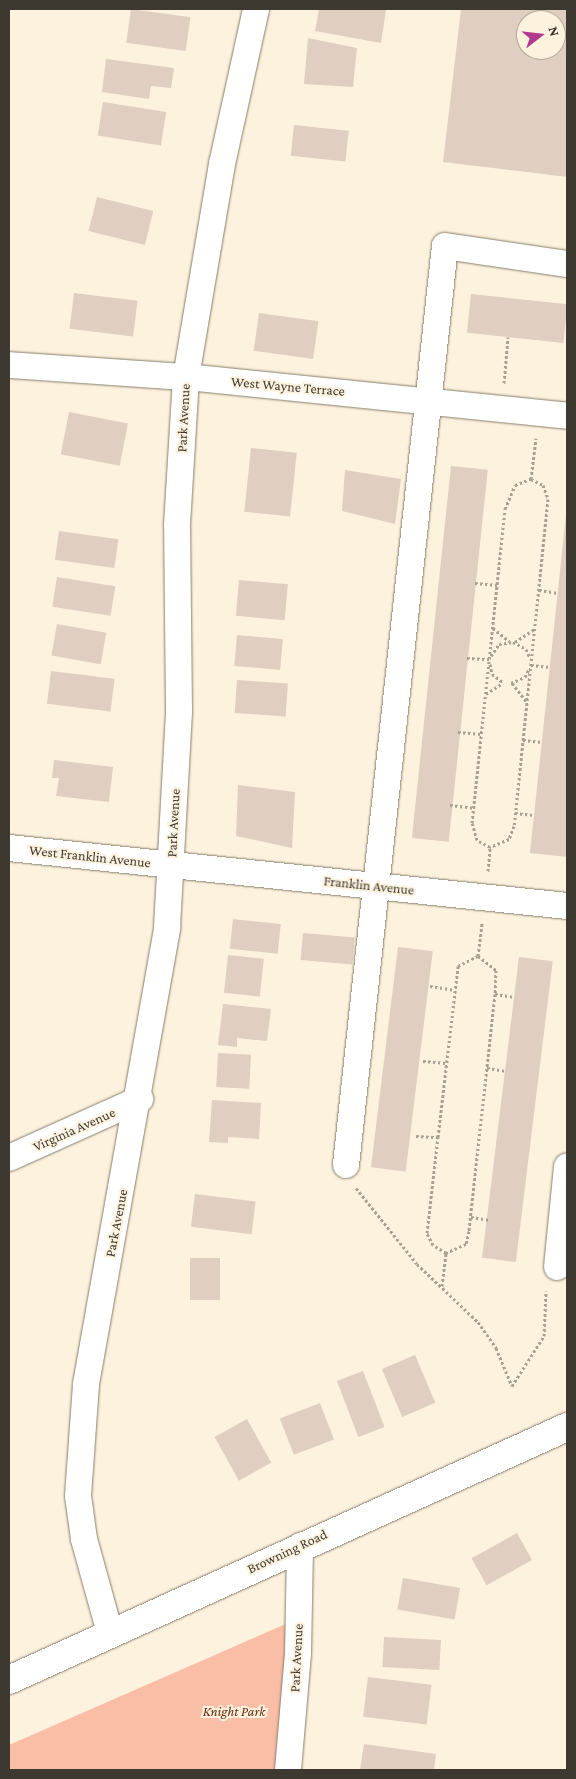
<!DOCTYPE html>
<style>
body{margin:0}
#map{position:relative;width:576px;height:1779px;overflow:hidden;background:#fdf2de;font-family:"Crimson Pro",serif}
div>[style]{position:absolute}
.green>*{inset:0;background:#fabda6}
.building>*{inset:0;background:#e0cec0;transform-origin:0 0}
.path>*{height:3px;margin-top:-1.5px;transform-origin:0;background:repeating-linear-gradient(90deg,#a8a091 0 2.5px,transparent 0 5px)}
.roads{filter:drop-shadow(0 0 1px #867c6a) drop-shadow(0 0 1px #867c6a)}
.street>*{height:26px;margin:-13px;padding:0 13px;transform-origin:13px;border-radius:13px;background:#fff}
.secondary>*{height:28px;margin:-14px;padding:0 14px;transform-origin:14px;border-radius:14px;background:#fff}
span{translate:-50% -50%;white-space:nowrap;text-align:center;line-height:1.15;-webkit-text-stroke:4px #fdf2de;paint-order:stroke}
.street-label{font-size:14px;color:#3d3931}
.park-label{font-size:14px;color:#672b11;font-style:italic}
.frame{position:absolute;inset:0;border:10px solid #3d3931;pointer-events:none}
.north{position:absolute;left:516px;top:10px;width:50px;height:50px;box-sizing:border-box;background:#fdf2de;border:1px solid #b0a899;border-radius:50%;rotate:74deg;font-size:14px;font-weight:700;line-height:20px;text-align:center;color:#3d3931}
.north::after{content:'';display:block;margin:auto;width:18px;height:22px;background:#b2398e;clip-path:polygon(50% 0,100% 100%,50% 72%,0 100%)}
</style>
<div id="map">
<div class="green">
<div style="clip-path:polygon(304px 1616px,287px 1770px,9px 1770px,9px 1745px)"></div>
</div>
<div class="building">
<div style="left:131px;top:9px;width:60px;height:34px;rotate:8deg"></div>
<div style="clip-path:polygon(319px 9px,386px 10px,381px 43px,315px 31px)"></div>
<div style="clip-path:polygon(evenodd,461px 9px,567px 9px,567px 177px,443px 162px,461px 9px,526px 20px,556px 20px,556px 50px,526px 50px,526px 20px)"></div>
<div style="clip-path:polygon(308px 38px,357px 48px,353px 87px,304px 84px)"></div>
<div style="clip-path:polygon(106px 59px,174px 68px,171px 88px,151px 86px,149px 99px,102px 92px)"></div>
<div style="left:103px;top:102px;width:64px;height:34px;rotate:9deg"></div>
<div style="left:294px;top:125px;width:55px;height:31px;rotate:6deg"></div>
<div style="left:97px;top:197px;width:58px;height:35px;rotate:14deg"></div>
<div style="left:74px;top:293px;width:64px;height:36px;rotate:7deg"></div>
<div style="left:471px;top:294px;width:97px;height:39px;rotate:6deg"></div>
<div style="left:259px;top:313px;width:60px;height:38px;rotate:8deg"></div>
<div style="left:69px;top:412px;width:60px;height:43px;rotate:11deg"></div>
<div style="left:251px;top:448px;width:46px;height:64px;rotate:6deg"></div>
<div style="left:451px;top:466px;width:37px;height:374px;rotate:6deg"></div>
<div style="clip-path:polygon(345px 470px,401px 479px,395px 524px,342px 511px)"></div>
<div style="clip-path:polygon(566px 515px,567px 515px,567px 857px,530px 853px)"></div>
<div style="left:59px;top:531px;width:60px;height:29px;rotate:8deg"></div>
<div style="left:57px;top:577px;width:59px;height:30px;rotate:9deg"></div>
<div style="left:239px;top:580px;width:49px;height:36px;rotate:5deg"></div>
<div style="left:57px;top:624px;width:50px;height:32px;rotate:10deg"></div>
<div style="left:237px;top:635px;width:46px;height:31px;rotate:5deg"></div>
<div style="left:51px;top:671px;width:64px;height:33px;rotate:7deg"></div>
<div style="left:237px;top:680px;width:51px;height:33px;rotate:4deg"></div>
<div style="clip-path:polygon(54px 760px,113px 767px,109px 802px,56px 796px,59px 778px,52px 778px)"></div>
<div style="clip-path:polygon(238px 785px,295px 792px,292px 848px,236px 836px)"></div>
<div style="left:233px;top:919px;width:48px;height:30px;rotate:6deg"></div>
<div style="left:303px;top:933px;width:52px;height:27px;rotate:5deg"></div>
<div style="left:398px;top:947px;width:35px;height:222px;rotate:7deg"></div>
<div style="left:228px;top:955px;width:36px;height:38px;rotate:6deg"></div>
<div style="left:519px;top:957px;width:34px;height:303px;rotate:7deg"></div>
<div style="clip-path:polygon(223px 1004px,271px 1009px,267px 1041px,237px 1038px,237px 1047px,218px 1045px)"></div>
<div style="left:218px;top:1053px;width:33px;height:34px;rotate:3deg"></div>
<div style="clip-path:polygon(212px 1100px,261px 1103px,259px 1139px,228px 1137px,228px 1143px,209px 1142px)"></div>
<div style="left:195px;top:1194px;width:61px;height:33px;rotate:7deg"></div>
<div style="left:190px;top:1258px;width:30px;height:42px"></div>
<div style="left:415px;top:1355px;width:52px;height:36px;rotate:67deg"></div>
<div style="left:363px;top:1371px;width:60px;height:28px;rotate:69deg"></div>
<div style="left:320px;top:1403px;width:39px;height:43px;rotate:69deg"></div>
<div style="left:247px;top:1419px;width:50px;height:37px;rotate:61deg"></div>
<div style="left:517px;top:1533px;width:31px;height:52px;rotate:61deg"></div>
<div style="left:403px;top:1578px;width:58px;height:32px;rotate:10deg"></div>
<div style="left:384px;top:1637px;width:57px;height:30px;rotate:3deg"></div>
<div style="left:368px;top:1677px;width:64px;height:40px;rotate:7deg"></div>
<div style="clip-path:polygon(364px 1744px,436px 1754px,434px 1770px,360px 1770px)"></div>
</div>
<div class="path">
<div style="left:504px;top:383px;width:46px;rotate:-85deg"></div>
<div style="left:531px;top:479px;width:13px;rotate:27deg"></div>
<div style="left:543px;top:485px;width:15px;rotate:70deg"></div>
<div style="left:548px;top:499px;width:329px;rotate:95.9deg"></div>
<div style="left:514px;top:826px;width:14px;rotate:111deg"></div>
<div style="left:509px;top:839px;width:21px;rotate:157deg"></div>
<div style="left:490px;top:847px;width:15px;rotate:-152deg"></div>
<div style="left:477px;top:840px;width:18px;rotate:-106deg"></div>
<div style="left:472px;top:823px;width:316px;rotate:-84deg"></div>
<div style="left:505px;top:509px;width:26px;rotate:-67deg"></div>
<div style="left:515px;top:485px;width:17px;rotate:-21deg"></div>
<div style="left:531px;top:479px;width:41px;rotate:-83deg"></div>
<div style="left:475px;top:583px;width:22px;rotate:5deg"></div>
<div style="left:539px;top:590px;width:19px;rotate:9deg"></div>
<div style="left:493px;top:628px;width:21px;rotate:39deg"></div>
<div style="left:515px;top:642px;width:23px;rotate:-34deg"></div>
<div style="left:491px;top:656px;width:14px;rotate:-56deg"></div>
<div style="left:499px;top:644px;width:14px;rotate:-8deg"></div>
<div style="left:513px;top:642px;width:15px;rotate:28deg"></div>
<div style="left:526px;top:649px;width:10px;rotate:66deg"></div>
<div style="left:467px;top:658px;width:22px;rotate:3deg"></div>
<div style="left:490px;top:664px;width:10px;rotate:79deg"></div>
<div style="left:492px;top:674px;width:15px;rotate:37deg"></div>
<div style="left:531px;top:665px;width:19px;rotate:6deg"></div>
<div style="left:511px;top:683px;width:15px;rotate:-23deg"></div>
<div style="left:525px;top:677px;width:9px;rotate:-63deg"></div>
<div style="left:512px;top:683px;width:23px;rotate:52deg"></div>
<div style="left:486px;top:694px;width:20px;rotate:-33deg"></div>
<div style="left:458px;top:732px;width:23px;rotate:5deg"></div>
<div style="left:523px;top:740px;width:19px;rotate:6deg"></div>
<div style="left:450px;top:805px;width:23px;rotate:7deg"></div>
<div style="left:515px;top:813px;width:19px;rotate:6deg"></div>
<div style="left:488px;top:871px;width:24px;rotate:-85deg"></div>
<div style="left:478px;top:956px;width:23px;rotate:38deg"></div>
<div style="left:496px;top:970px;width:24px;rotate:92deg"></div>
<div style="left:495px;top:994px;width:238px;rotate:96.3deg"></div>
<div style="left:469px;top:1231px;width:13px;rotate:103deg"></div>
<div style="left:466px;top:1244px;width:22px;rotate:156deg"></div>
<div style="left:446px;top:1253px;width:15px;rotate:-148deg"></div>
<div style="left:433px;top:1245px;width:13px;rotate:-117deg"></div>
<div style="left:427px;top:1233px;width:97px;rotate:-83.5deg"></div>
<div style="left:438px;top:1137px;width:172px;rotate:-83.3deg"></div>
<div style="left:458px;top:966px;width:22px;rotate:-27deg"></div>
<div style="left:478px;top:956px;width:34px;rotate:-83deg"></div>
<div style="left:430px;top:986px;width:24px;rotate:9deg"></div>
<div style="left:495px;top:994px;width:20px;rotate:9deg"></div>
<div style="left:423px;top:1061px;width:23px;rotate:5deg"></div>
<div style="left:487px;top:1068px;width:20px;rotate:9deg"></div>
<div style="left:416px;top:1136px;width:22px;rotate:3deg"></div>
<div style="left:356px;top:1188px;width:97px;rotate:51.2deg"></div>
<div style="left:417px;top:1264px;width:84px;rotate:43.6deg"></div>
<div style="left:478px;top:1322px;width:32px;rotate:55deg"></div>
<div style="left:496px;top:1348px;width:41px;rotate:67.2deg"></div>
<div style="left:512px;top:1386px;width:59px;rotate:-57.4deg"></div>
<div style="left:544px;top:1336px;width:45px;rotate:-87.5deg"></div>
<div style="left:471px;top:1217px;width:19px;rotate:9deg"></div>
<div style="left:442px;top:1286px;width:33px;rotate:-83deg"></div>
</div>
<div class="roads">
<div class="street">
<div style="left:9px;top:365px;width:177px;rotate:3.9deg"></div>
<div style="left:186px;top:377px;width:383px;rotate:5.8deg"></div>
<div style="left:9px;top:848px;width:561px;rotate:5.93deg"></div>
<div style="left:9px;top:1158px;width:144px;rotate:-24.2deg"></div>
<div style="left:346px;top:1165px;width:924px;rotate:-83.85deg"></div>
<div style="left:445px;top:246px;width:123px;rotate:8.4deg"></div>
<div style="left:557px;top:1267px;width:101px;rotate:-84.3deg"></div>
<div style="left:110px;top:1633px;width:98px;rotate:-105.5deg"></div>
<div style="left:84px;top:1539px;width:43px;rotate:-97.9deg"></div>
<div style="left:78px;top:1496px;width:112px;rotate:-85.9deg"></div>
<div style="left:86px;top:1384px;width:464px;rotate:-79.9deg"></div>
<div style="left:167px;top:927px;width:217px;rotate:-86.8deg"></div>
<div style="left:179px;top:710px;width:185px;rotate:-90.6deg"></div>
<div style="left:177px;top:525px;width:148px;rotate:-86.5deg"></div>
<div style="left:186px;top:377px;width:216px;rotate:-80.4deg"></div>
<div style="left:222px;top:164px;width:159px;rotate:-77.6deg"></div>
<div style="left:288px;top:1770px;width:116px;rotate:-85.1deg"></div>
<div style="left:298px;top:1654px;width:108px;rotate:-88.9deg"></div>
</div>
<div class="secondary">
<div style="left:9px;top:1680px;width:613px;rotate:-24.39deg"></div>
</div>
</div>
<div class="street-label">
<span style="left:288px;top:386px;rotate:5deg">West Wayne Terrace</span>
<span style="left:183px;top:418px;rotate:-87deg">Park Avenue</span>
<span style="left:173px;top:823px;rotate:-87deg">Park Avenue</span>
<span style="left:90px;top:856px;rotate:6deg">West Franklin Avenue</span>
<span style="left:369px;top:885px;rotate:6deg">Franklin Avenue</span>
<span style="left:74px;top:1129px;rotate:-24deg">Virginia Avenue</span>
<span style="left:116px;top:1223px;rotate:-79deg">Park Avenue</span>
<span style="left:287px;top:1551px;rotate:-25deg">Browning Road</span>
<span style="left:296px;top:1658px;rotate:-87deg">Park Avenue</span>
</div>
<div class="park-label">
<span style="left:234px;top:1711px">Knight Park</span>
</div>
<div class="frame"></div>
<div class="north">N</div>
</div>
